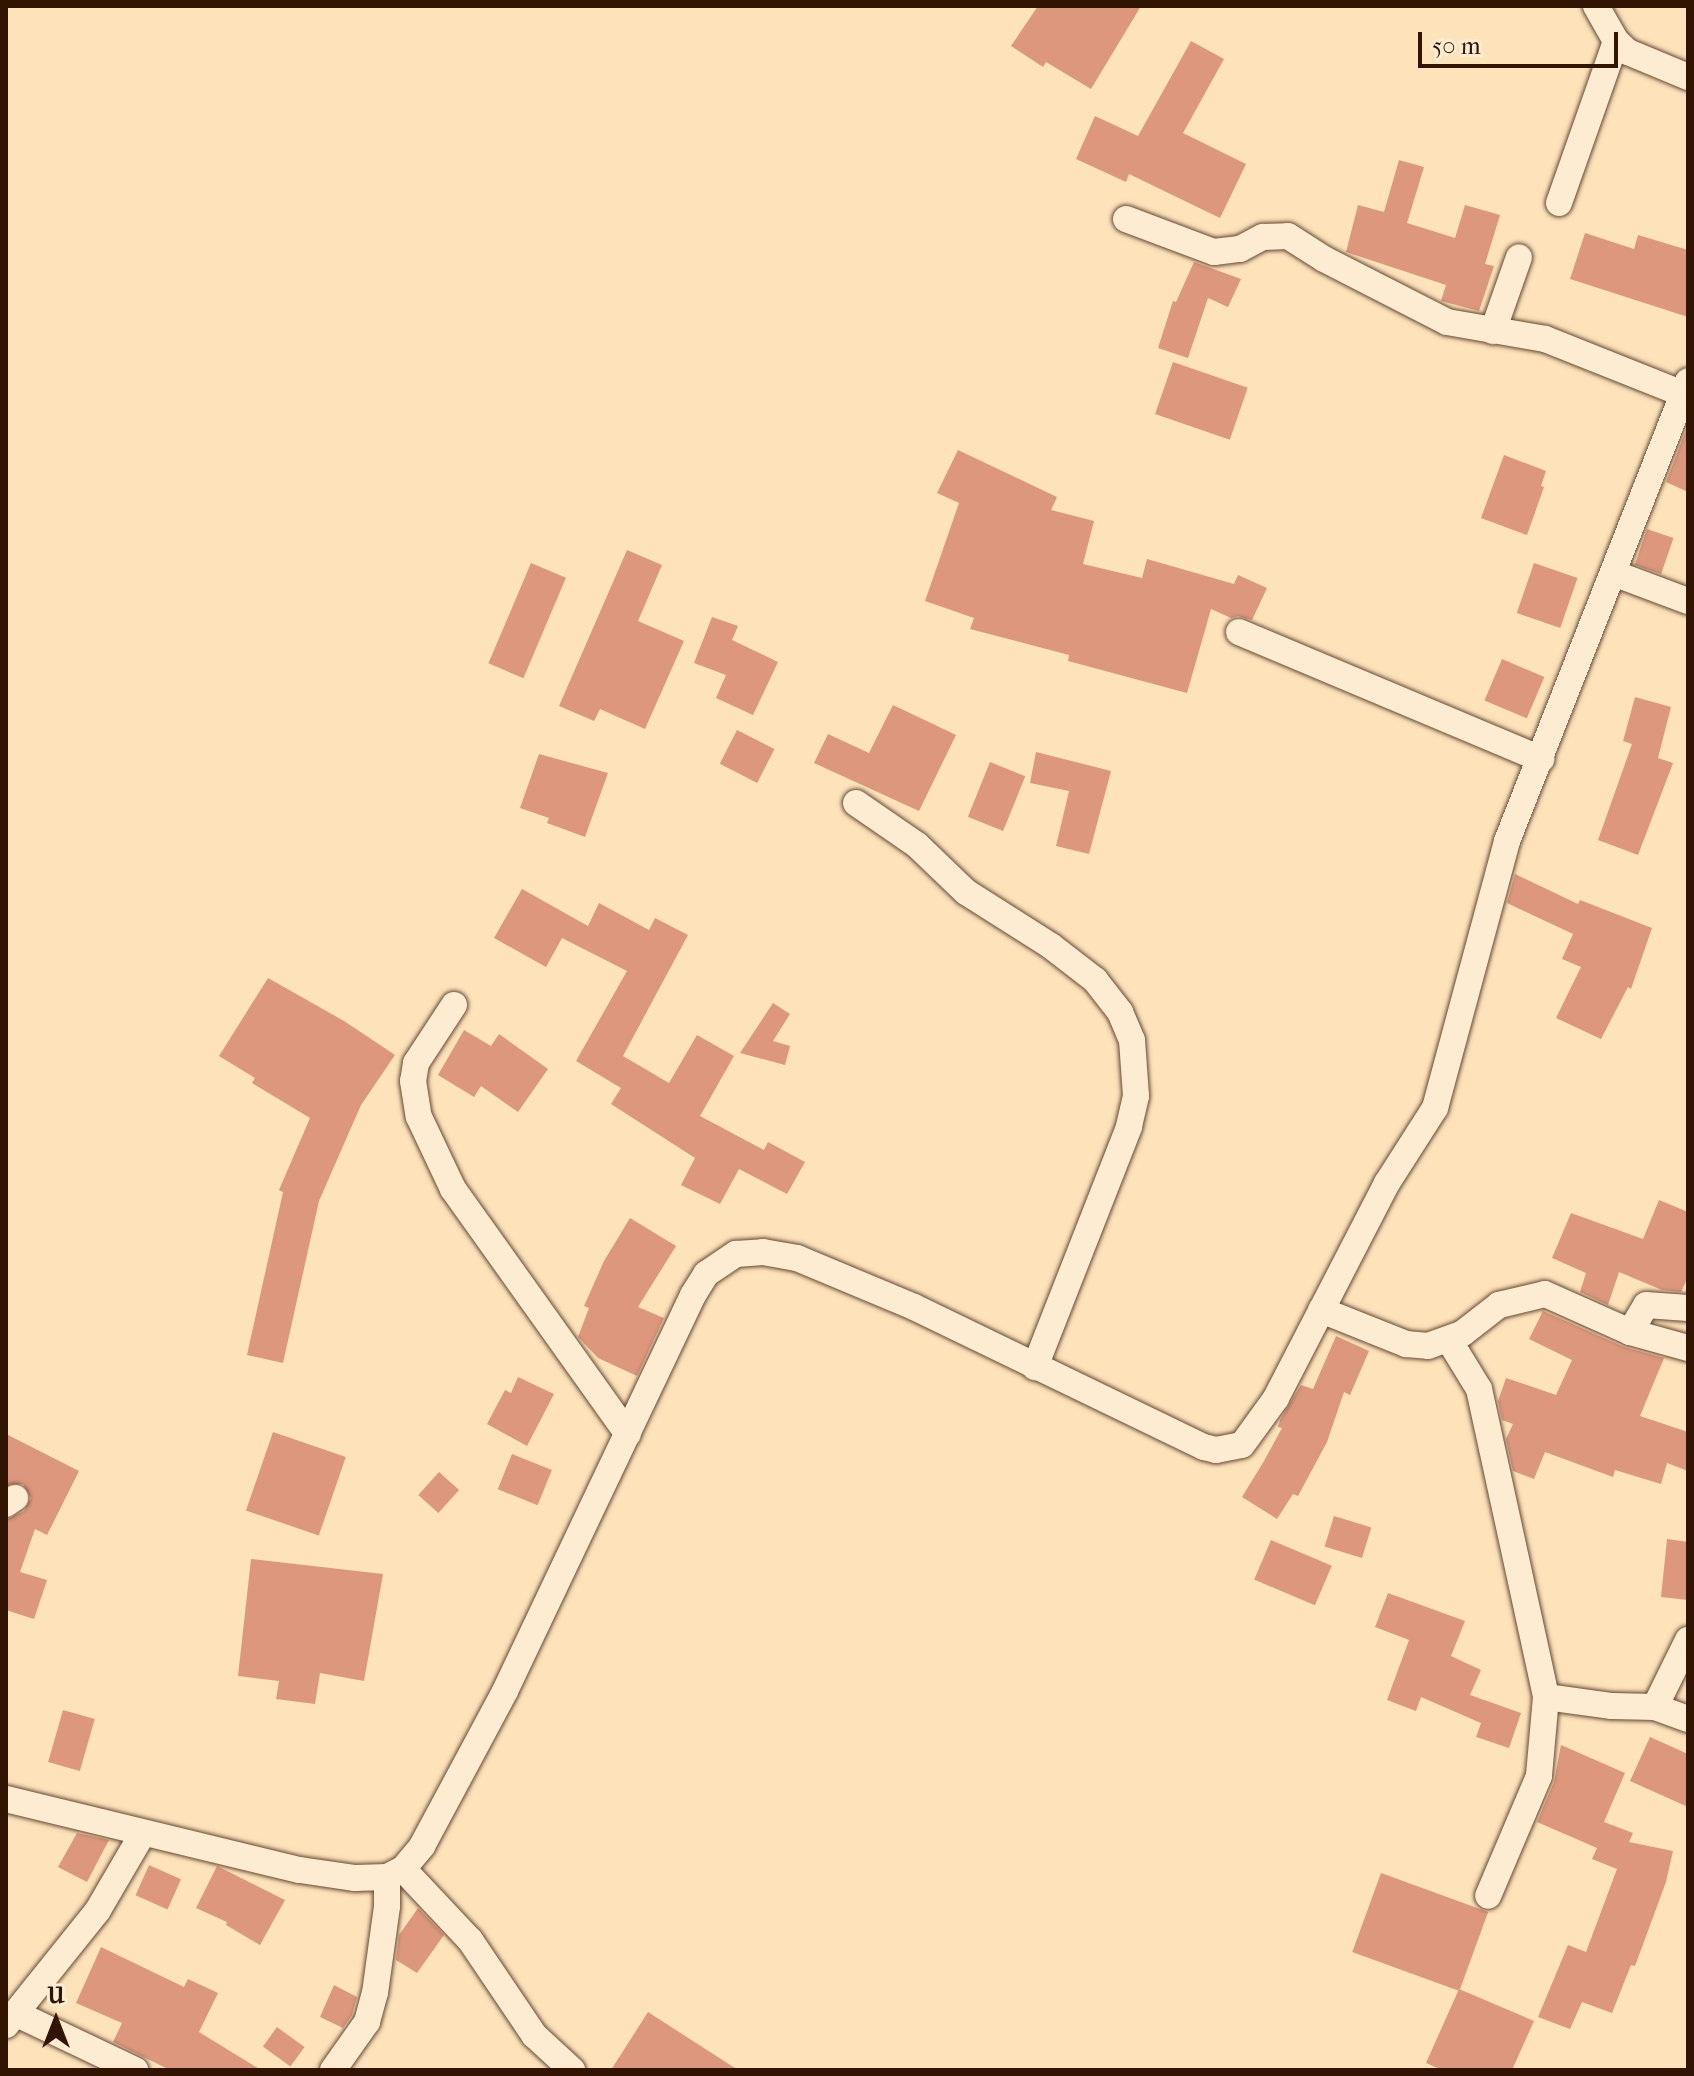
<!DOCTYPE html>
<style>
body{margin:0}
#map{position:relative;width:1694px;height:2076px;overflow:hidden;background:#fde2ba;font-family:"IM FELL French Canon",serif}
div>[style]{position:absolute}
.building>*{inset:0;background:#dd977d;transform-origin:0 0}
.roads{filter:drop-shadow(0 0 2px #654831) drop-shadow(0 0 2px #654831)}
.street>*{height:26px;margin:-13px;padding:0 13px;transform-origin:13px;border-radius:13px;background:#feecd2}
span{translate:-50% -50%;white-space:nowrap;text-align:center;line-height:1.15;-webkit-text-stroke:6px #feecd2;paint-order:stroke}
.frame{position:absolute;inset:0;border:8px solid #321403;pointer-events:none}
.north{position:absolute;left:16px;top:1980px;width:80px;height:80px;-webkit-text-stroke:6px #feecd2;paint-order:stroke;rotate:0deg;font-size:22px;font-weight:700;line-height:32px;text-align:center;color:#321403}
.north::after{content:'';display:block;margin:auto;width:28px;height:36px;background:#321403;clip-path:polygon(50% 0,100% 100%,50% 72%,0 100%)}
.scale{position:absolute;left:1418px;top:32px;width:200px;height:36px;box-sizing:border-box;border:4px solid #321403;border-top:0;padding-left:10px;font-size:24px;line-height:28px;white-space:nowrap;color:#321403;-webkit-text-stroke:6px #feecd2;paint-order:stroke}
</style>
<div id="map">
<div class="building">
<div style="clip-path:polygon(1038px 6px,1141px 6px,1091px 89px,1046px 62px,1043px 67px,1011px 46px)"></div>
<div style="clip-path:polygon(1191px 41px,1224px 59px,1183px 133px,1246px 164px,1220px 218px,1129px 174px,1126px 182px,1076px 159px,1095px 116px,1138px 136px)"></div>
<div style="clip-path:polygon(1399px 160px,1424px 167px,1407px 223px,1455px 238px,1465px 205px,1500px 215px,1485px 264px,1494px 266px,1479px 311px,1441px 301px,1446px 285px,1346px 252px,1358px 205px,1384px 212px)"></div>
<div style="clip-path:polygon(1585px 233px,1634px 249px,1638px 235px,1688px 250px,1688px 317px,1570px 279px)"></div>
<div style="clip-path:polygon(1194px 262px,1241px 279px,1228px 307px,1208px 298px,1188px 358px,1158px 348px,1173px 301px,1176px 302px)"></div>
<div style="left:1173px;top:362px;width:79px;height:55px;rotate:19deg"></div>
<div style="clip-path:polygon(1688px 425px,1688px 492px,1666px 482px)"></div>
<div style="clip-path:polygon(958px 450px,1057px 497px,1051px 510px,1094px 521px,1083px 564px,1142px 578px,1147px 559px,1234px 584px,1238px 575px,1267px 588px,1252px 620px,1238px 616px,1231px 618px,1211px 609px,1187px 693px,1068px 661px,1069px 655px,970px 629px,974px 618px,925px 601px,959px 503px,937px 493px)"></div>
<div style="clip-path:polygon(1504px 455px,1546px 471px,1541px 486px,1544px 487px,1527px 535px,1481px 518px)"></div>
<div style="left:1647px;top:529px;width:28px;height:38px;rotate:19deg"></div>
<div style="clip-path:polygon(627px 550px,662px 565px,638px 621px,684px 641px,645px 729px,600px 709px,594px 721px,559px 706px)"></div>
<div style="left:531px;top:563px;width:38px;height:109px;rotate:23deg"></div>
<div style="left:1534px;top:563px;width:46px;height:53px;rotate:19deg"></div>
<div style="clip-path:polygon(712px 617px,738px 626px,732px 640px,778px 662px,753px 715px,716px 698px,726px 675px,694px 663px)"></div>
<div style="left:1502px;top:659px;width:46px;height:45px;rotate:23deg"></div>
<div style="clip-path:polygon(1635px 697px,1671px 707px,1658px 758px,1673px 763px,1638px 855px,1598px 840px,1632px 744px,1623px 741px)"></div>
<div style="clip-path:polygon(893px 705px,956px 735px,919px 811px,814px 763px,828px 734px,869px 753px)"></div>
<div style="left:737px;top:730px;width:42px;height:38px;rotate:27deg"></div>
<div style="clip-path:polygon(1036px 752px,1111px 771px,1089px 854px,1056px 846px,1069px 791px,1030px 783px)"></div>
<div style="clip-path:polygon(539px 754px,608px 773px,585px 837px,547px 823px,549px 818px,520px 808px)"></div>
<div style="left:990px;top:762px;width:38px;height:59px;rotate:22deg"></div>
<div style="clip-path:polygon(1515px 874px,1578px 904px,1580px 900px,1652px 928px,1631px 989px,1628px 987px,1601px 1039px,1556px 1018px,1581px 967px,1562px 959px,1573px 934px,1507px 903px)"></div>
<div style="clip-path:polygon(522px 889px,588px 926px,599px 903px,649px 930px,655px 918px,688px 935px,623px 1056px,669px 1083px,697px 1035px,734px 1056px,700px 1116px,764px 1150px,768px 1142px,805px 1162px,787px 1194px,739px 1169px,720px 1204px,681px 1185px,695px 1158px,611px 1104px,621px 1088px,576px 1061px,627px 971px,562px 938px,546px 967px,494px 938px)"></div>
<div style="clip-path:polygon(268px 978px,344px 1021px,395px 1055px,361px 1105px,319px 1201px,283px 1363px,247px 1355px,283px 1192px,279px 1190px,310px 1118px,252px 1083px,255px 1078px,219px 1056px)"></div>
<div style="clip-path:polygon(773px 1003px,790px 1014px,773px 1041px,790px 1046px,785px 1065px,740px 1053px)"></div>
<div style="clip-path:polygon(464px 1030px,491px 1046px,499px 1034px,548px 1069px,518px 1112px,481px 1086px,474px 1097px,438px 1075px)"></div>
<div style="clip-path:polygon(1659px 1200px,1688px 1212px,1688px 1277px,1681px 1292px,1662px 1290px,1619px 1272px,1608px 1305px,1580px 1292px,1586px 1273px,1552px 1258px,1571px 1213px,1643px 1239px)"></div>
<div style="clip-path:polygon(630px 1218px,676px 1246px,638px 1307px,664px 1318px,637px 1376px,598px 1358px,578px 1337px,589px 1308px,584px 1306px,604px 1261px)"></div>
<div style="clip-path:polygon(1543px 1311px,1624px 1347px,1664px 1358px,1640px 1416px,1688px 1432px,1688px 1471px,1667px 1463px,1661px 1484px,1615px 1470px,1613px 1477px,1545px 1452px,1534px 1479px,1513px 1471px,1506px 1439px,1513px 1424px,1502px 1420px,1498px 1401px,1506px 1378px,1556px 1395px,1572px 1360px,1529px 1339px)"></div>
<div style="clip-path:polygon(1336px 1336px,1369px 1351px,1350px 1395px,1344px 1392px,1327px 1442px,1298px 1496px,1293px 1494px,1277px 1519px,1242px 1497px,1264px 1461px,1282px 1428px,1278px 1427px,1280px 1420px,1301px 1385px,1313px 1389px)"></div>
<div style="clip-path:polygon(518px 1377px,554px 1394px,527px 1446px,487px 1424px,505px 1390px,511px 1393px)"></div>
<div style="left:273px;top:1432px;width:77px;height:83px;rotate:19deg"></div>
<div style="clip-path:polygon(6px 1434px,79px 1471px,47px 1535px,35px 1529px,20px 1572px,47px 1580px,34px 1619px,6px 1610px,6px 1520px,24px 1511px,31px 1498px,23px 1484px,6px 1485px)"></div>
<div style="left:512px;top:1454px;width:43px;height:38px;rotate:22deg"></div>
<div style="left:439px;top:1472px;width:27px;height:31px;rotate:42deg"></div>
<div style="left:1334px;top:1516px;width:39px;height:32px;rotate:17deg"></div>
<div style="clip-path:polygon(1667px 1539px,1688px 1542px,1688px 1600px,1661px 1597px)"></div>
<div style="left:1271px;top:1540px;width:66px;height:43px;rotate:23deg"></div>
<div style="clip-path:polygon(251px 1559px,383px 1574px,364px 1681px,320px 1673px,315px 1704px,276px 1699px,279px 1681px,238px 1676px)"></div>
<div style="clip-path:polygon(1388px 1593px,1465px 1621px,1451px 1656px,1481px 1670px,1470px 1695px,1521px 1713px,1509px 1748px,1476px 1737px,1481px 1723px,1421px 1697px,1416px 1711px,1387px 1700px,1409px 1640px,1375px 1627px)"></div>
<div style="left:63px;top:1710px;width:33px;height:54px;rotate:16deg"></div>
<div style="clip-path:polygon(1650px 1737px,1688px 1754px,1688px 1807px,1630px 1781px)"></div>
<div style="clip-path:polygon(1561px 1745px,1625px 1773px,1604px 1822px,1633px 1833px,1629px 1842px,1673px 1851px,1666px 1882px,1635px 1966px,1631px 1965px,1612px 2013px,1582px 2002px,1570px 2029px,1538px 2017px,1568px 1945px,1586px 1952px,1617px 1869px,1592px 1859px,1597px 1848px,1537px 1822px,1554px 1782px)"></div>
<div style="clip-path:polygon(77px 1833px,109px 1840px,87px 1882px,58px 1867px)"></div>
<div style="left:149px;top:1865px;width:35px;height:33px;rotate:24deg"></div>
<div style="clip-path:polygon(217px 1866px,285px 1900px,260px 1945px,226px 1925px,227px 1922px,196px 1908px)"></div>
<div style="left:1381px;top:1873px;width:114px;height:84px;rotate:20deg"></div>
<div style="clip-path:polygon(418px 1908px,444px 1935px,417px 1973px,396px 1960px,399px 1935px)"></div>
<div style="clip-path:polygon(101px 1947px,184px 1987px,188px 1979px,218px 1993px,199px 2032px,261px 2070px,170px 2070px,113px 2042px,122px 2023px,76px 2003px)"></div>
<div style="clip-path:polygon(334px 1985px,357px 1997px,352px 2015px,343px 2028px,320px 2017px)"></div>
<div style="clip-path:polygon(1459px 1989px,1534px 2021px,1512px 2070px,1442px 2070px,1426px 2063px)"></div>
<div style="clip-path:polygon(648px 2012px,738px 2070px,611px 2070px)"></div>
<div style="left:277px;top:2027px;width:34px;height:24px;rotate:36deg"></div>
</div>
<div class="roads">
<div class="street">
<div style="left:1596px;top:6px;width:40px;rotate:60.3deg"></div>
<div style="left:1616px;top:41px;width:16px;rotate:43deg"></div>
<div style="left:1628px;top:52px;width:65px;rotate:22.6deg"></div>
<div style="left:1559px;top:203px;width:172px;rotate:-70.6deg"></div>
<div style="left:1126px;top:219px;width:94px;rotate:20.6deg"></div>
<div style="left:1214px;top:252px;width:26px;rotate:-7deg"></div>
<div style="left:1240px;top:249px;width:26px;rotate:-28deg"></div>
<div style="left:1263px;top:237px;width:25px;rotate:-2deg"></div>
<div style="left:1288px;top:236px;width:43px;rotate:32.6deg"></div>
<div style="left:1324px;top:259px;width:138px;rotate:27.1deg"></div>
<div style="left:1447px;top:322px;width:99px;rotate:9.8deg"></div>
<div style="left:1545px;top:339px;width:154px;rotate:21.7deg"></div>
<div style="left:1493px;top:331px;width:78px;rotate:-70.6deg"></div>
<div style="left:1613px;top:573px;width:80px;rotate:20.5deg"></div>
<div style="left:1239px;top:632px;width:328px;rotate:22.8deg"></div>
<div style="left:856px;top:803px;width:74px;rotate:34.5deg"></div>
<div style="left:917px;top:845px;width:68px;rotate:43.8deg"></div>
<div style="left:966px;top:892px;width:101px;rotate:32.4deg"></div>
<div style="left:1051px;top:946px;width:56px;rotate:37.7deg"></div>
<div style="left:1095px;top:980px;width:41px;rotate:52deg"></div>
<div style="left:1120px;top:1012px;width:30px;rotate:67deg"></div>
<div style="left:1132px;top:1040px;width:56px;rotate:85.9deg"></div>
<div style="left:1136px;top:1096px;width:32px;rotate:103deg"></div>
<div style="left:1129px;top:1127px;width:258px;rotate:111.4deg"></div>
<div style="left:454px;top:1005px;width:69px;rotate:123.2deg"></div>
<div style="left:416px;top:1063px;width:18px;rotate:99deg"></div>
<div style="left:413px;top:1081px;width:36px;rotate:81deg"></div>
<div style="left:419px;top:1117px;width:80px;rotate:64.7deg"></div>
<div style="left:453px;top:1189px;width:301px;rotate:54.5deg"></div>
<div style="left:1321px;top:1310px;width:92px;rotate:21.8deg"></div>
<div style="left:1406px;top:1344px;width:22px;rotate:5deg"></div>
<div style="left:1428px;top:1346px;width:37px;rotate:-20deg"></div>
<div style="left:1463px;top:1333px;width:46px;rotate:-37.9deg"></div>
<div style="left:1499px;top:1305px;width:47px;rotate:-13.4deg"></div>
<div style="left:1545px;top:1294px;width:93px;rotate:24.1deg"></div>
<div style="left:1630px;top:1332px;width:60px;rotate:15.4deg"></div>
<div style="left:1630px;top:1332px;width:31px;rotate:-59deg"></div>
<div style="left:1646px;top:1305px;width:42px;rotate:4.1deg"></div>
<div style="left:1449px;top:1340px;width:57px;rotate:58.5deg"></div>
<div style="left:1479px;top:1389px;width:315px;rotate:77.7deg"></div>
<div style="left:1546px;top:1697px;width:79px;rotate:95.1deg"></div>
<div style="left:1539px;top:1776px;width:130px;rotate:113deg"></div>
<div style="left:6px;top:1504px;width:11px;rotate:-34deg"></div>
<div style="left:1546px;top:1697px;width:67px;rotate:7.8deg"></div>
<div style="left:1612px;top:1706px;width:43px;rotate:1.3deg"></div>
<div style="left:1655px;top:1707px;width:35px;rotate:20deg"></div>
<div style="left:1655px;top:1707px;width:75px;rotate:-63.8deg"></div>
<div style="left:6px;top:1799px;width:302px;rotate:13.6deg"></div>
<div style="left:300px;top:1870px;width:56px;rotate:8.3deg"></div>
<div style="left:355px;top:1878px;width:32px;rotate:-2deg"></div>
<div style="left:387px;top:1877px;width:18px;rotate:-27deg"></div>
<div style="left:403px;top:1869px;width:30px;rotate:-50deg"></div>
<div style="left:422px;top:1846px;width:176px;rotate:-61.8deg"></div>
<div style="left:505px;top:1691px;width:438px;rotate:-64.6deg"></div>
<div style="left:693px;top:1295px;width:25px;rotate:-58deg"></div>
<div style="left:706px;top:1274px;width:36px;rotate:-34deg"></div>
<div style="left:736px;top:1254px;width:27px;rotate:-4deg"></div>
<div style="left:763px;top:1252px;width:35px;rotate:10deg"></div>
<div style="left:797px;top:1258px;width:127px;rotate:22.7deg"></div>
<div style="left:914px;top:1307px;width:322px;rotate:25.8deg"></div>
<div style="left:1204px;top:1447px;width:12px;rotate:14deg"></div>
<div style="left:1216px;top:1450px;width:26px;rotate:-11deg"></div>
<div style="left:1242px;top:1445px;width:58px;rotate:-54.1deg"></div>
<div style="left:1276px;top:1398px;width:242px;rotate:-62.7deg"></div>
<div style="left:1387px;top:1183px;width:89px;rotate:-57.4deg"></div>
<div style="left:1435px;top:1108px;width:277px;rotate:-74.9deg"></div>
<div style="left:1507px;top:841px;width:494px;rotate:-68.5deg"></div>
<div style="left:403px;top:1869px;width:98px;rotate:46.7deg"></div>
<div style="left:470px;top:1940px;width:115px;rotate:56deg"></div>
<div style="left:534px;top:2035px;width:52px;rotate:42.6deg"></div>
<div style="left:17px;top:2014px;width:131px;rotate:25.4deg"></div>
<div style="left:6px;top:2025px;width:147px;rotate:-51.3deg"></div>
<div style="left:98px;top:1910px;width:89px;rotate:-59.7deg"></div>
<div style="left:333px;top:2070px;width:59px;rotate:-54.7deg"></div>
<div style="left:367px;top:2022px;width:30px;rotate:-75deg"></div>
<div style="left:375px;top:1993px;width:88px;rotate:-82.1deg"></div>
<div style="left:387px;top:1906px;width:29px;rotate:-90deg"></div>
</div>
</div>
<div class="frame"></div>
<div class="north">U</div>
<div class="scale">50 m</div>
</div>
